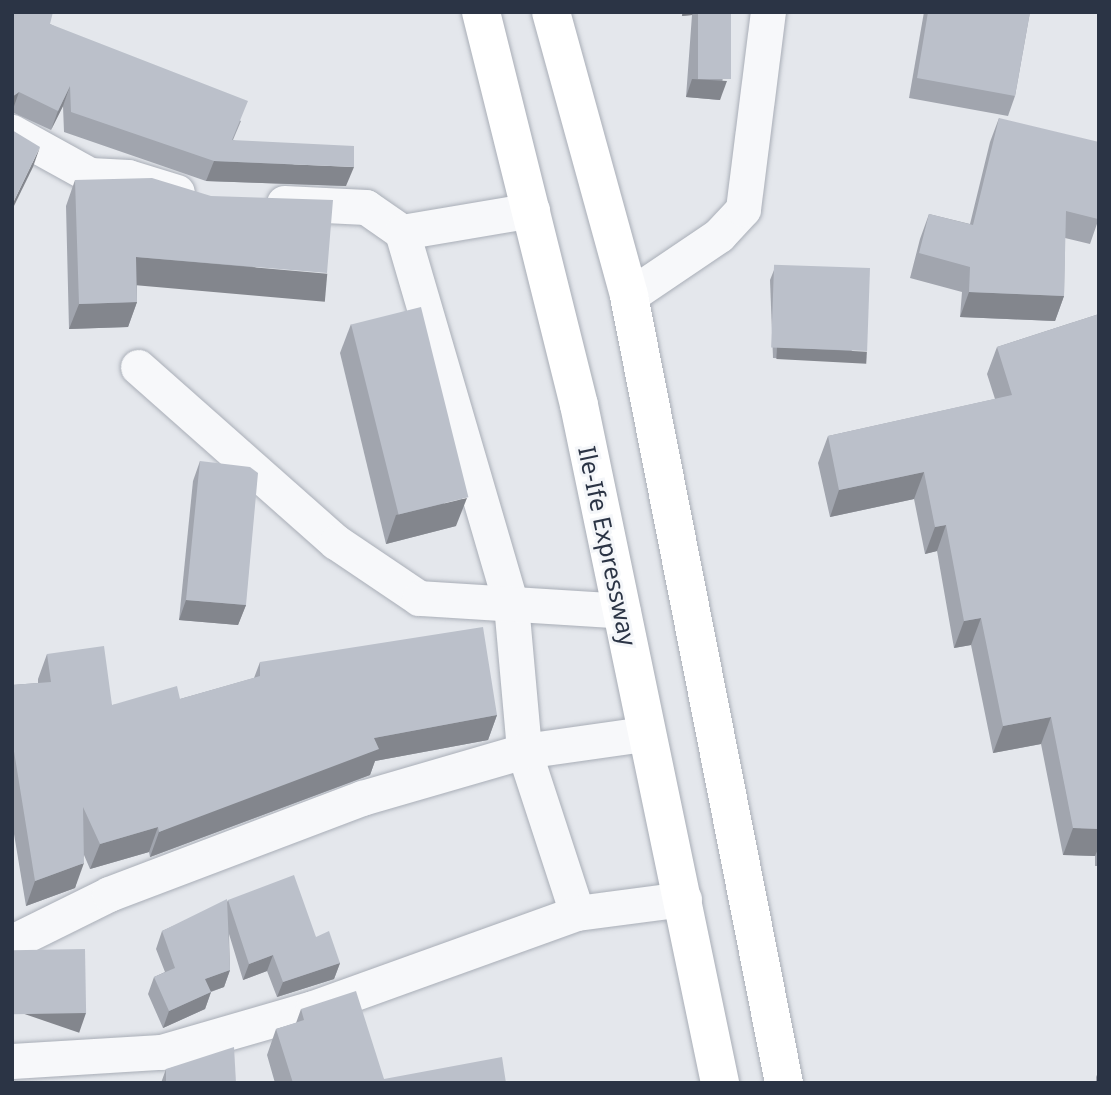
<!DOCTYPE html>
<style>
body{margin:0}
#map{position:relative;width:1111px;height:1095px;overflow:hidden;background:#e4e7ec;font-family:"Noto Sans",sans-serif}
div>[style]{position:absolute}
.roads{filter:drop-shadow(0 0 2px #a9aeb7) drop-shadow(0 0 2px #a9aeb7)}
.street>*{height:35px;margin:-17.5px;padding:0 17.5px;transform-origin:17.5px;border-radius:17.5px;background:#f7f8fa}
.primary>*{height:38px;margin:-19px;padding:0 19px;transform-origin:19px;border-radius:19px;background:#fff}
.wall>*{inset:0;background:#a1a5ae}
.shaded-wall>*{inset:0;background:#83868d;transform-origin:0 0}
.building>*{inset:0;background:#bbc0ca;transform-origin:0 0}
span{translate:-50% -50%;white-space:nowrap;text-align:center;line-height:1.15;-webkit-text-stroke:6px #f4f6f9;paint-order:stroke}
.street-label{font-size:24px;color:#2b3445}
.frame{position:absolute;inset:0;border:14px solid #2b3445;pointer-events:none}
</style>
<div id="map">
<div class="roads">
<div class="street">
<div style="left:12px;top:132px;width:89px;rotate:28.9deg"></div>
<div style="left:90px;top:175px;width:38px;rotate:3deg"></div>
<div style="left:128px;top:177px;width:51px;rotate:17deg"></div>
<div style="left:284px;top:203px;width:82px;rotate:2.8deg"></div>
<div style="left:366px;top:207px;width:44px;rotate:34.8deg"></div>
<div style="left:402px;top:232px;width:388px;rotate:73.7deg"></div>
<div style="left:511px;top:604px;width:148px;rotate:84.9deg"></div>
<div style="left:524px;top:751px;width:170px;rotate:71.9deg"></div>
<div style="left:402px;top:232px;width:132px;rotate:-9.6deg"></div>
<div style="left:629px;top:296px;width:109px;rotate:-34.1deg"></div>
<div style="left:719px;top:235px;width:35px;rotate:-47deg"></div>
<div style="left:743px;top:209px;width:199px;rotate:-82.8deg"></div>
<div style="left:138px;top:367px;width:264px;rotate:41.5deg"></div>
<div style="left:336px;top:542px;width:100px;rotate:34deg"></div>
<div style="left:419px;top:598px;width:204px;rotate:3.6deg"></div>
<div style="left:12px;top:942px;width:108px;rotate:-26.3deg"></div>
<div style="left:109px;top:894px;width:271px;rotate:-20.8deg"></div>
<div style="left:362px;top:798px;width:169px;rotate:-16.2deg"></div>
<div style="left:524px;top:751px;width:121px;rotate:-8.1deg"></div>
<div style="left:12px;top:1061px;width:149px;rotate:-3.5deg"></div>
<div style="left:161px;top:1052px;width:158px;rotate:-16.1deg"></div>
<div style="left:313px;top:1008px;width:281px;rotate:-19.8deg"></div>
<div style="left:577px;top:913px;width:108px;rotate:-7.5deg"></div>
</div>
<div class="primary">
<div style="left:481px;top:12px;width:405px;rotate:76deg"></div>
<div style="left:579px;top:405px;width:693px;rotate:78.25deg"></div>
<div style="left:551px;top:12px;width:295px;rotate:74.6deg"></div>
<div style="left:629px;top:296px;width:802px;rotate:78.86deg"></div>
</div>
</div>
<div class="wall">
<div style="clip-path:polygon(12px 12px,50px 24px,241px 121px,233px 140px,346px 186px,206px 181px,64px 132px,63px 106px,51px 130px,12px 112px)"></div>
<div style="clip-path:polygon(682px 12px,748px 12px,731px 13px,720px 100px,686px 97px,692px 15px,682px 16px)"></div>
<div style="clip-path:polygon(924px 12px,1030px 12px,1015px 96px,1008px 116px,909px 98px)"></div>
<div style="clip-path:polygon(999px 118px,1099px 218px,1090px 244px,1065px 238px,1064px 296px,1055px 321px,960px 317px,962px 292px,910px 278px,920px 239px,929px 214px,970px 224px,990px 142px)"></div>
<div style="clip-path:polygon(75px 180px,318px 298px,137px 284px,137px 302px,128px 327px,69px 329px,66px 206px)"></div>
<div style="clip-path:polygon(774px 270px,863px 362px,773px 358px,770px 280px)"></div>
<div style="clip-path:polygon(1099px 314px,1099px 866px,1095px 866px,1095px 856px,1063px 855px,1041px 744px,993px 753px,971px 645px,954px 648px,937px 551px,925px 554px,914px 499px,830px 517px,818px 463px,828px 436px,995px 399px,987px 374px,997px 347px)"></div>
<div style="clip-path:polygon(351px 324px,456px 526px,386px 544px,340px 353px)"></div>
<div style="clip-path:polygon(200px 461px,246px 605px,238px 625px,179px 620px,193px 481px)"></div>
<div style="clip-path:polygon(47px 654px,112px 705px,180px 699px,254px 678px,260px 662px,497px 715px,488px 740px,375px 761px,370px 775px,150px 857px,149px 852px,90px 869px,84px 855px,75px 888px,26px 906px,12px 822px,12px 685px,38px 683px,38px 679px)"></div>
<div style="clip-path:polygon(228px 900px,316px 937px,340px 963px,334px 979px,277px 997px,267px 971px,243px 980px,229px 934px,230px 970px,224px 987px,211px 992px,205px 1009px,163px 1028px,148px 994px,154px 977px,165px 972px,156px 949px,162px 931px,227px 902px)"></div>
<div style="clip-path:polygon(301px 1009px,384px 1079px,506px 1083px,275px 1083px,267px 1055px,276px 1029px,296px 1023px)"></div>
<div style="clip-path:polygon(166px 1069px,236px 1083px,161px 1083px)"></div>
<div style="clip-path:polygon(1099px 1070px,1099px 1083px,1096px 1083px,1096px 1077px)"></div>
</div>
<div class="shaded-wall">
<div style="clip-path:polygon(683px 12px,694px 12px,692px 15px,682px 16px)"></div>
<div style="clip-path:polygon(692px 79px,727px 81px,720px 100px,686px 97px)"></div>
<div style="clip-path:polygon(70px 86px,63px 106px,51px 130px,58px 111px)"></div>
<div style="clip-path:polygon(19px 92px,12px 112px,12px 97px)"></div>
<div style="clip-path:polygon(40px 147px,33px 167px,12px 210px,12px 205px)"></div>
<div style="clip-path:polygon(214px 161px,354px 167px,346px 186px,206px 181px)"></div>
<div style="left:136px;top:257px;width:192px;height:28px;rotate:5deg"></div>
<div style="clip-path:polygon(969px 292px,1064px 296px,1055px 321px,960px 317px)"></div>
<div style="clip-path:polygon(137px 302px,128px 327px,69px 329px,79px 304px)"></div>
<div style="left:777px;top:347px;width:90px;height:12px;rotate:3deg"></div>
<div style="clip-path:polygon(924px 472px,914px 499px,830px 517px,839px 490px)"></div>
<div style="clip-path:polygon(467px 498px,456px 526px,386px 544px,396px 515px)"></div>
<div style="clip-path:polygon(946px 525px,937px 551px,925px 554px,935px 527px)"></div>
<div style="clip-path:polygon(186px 600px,246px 605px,238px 625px,179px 620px)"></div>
<div style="clip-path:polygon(981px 618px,971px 645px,954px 648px,964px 621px)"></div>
<div style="clip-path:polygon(497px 715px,488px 740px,375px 761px,370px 775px,150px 857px,159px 832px,374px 738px)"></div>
<div style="clip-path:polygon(1051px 717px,1041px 744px,993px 753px,1003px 726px)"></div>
<div style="clip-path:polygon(158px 827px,149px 852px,90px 869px,100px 844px)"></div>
<div style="clip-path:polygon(1073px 828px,1099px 829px,1099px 847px,1095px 856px,1063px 855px)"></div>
<div style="clip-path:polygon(84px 863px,75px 888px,26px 906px,35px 881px)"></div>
<div style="clip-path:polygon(273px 955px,267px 971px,243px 980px,249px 964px)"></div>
<div style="clip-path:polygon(340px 963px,334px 979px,277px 997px,283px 982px)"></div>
<div style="clip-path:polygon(230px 970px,224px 987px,198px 996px,205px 979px)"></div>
<div style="clip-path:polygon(211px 992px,205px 1009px,163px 1028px,169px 1011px)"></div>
<div style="left:86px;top:1013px;width:21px;height:74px;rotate:109deg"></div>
</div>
<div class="building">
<div style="clip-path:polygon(12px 12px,53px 12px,50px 24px,248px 101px,232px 140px,354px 146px,354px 167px,214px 161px,71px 112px,70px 86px,58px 111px,19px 92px,12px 97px)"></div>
<div style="left:698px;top:12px;width:33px;height:67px"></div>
<div style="clip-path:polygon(928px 12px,1030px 12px,1015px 96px,917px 78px)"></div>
<div style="clip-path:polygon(999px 118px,1099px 142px,1098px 219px,1066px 211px,1064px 296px,969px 292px,970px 267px,919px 253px,929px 214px,973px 225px)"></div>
<div style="clip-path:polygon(12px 130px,40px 147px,12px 205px)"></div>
<div style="clip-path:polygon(152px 178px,211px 196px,333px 200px,327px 273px,136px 257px,137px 302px,79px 304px,75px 180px)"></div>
<div style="left:870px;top:268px;width:83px;height:96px;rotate:92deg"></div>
<div style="left:421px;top:307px;width:196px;height:72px;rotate:76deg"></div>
<div style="clip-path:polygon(1099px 314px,1099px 829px,1073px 828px,1051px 717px,1003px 726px,981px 618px,964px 621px,946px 525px,935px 527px,924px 472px,839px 490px,828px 436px,1012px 395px,997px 347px)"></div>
<div style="clip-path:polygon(200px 461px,250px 467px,258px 473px,246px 605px,186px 600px)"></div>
<div style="clip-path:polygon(483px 627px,497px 715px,374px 738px,379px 749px,159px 832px,158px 827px,100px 844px,83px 807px,84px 863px,35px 881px,12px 739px,12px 685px,51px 682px,47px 654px,104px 646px,112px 705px,177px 686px,180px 699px,260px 676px,260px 662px)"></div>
<div style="clip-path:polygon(294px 875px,316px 937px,329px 931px,340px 963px,283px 982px,273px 955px,249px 964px,228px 900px)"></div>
<div style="clip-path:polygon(227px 899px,230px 970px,205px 979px,211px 992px,169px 1011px,154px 977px,175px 968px,162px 931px)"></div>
<div style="left:85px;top:949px;width:64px;height:73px;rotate:89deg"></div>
<div style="clip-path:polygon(356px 991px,384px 1079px,502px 1057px,506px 1083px,293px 1083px,276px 1029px,304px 1020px,301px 1009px)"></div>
<div style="clip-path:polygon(234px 1047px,236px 1083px,166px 1083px,166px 1069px)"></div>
</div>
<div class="street-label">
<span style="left:608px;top:546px;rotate:78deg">Ile-Ife Expressway</span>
</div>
<div class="frame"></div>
</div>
